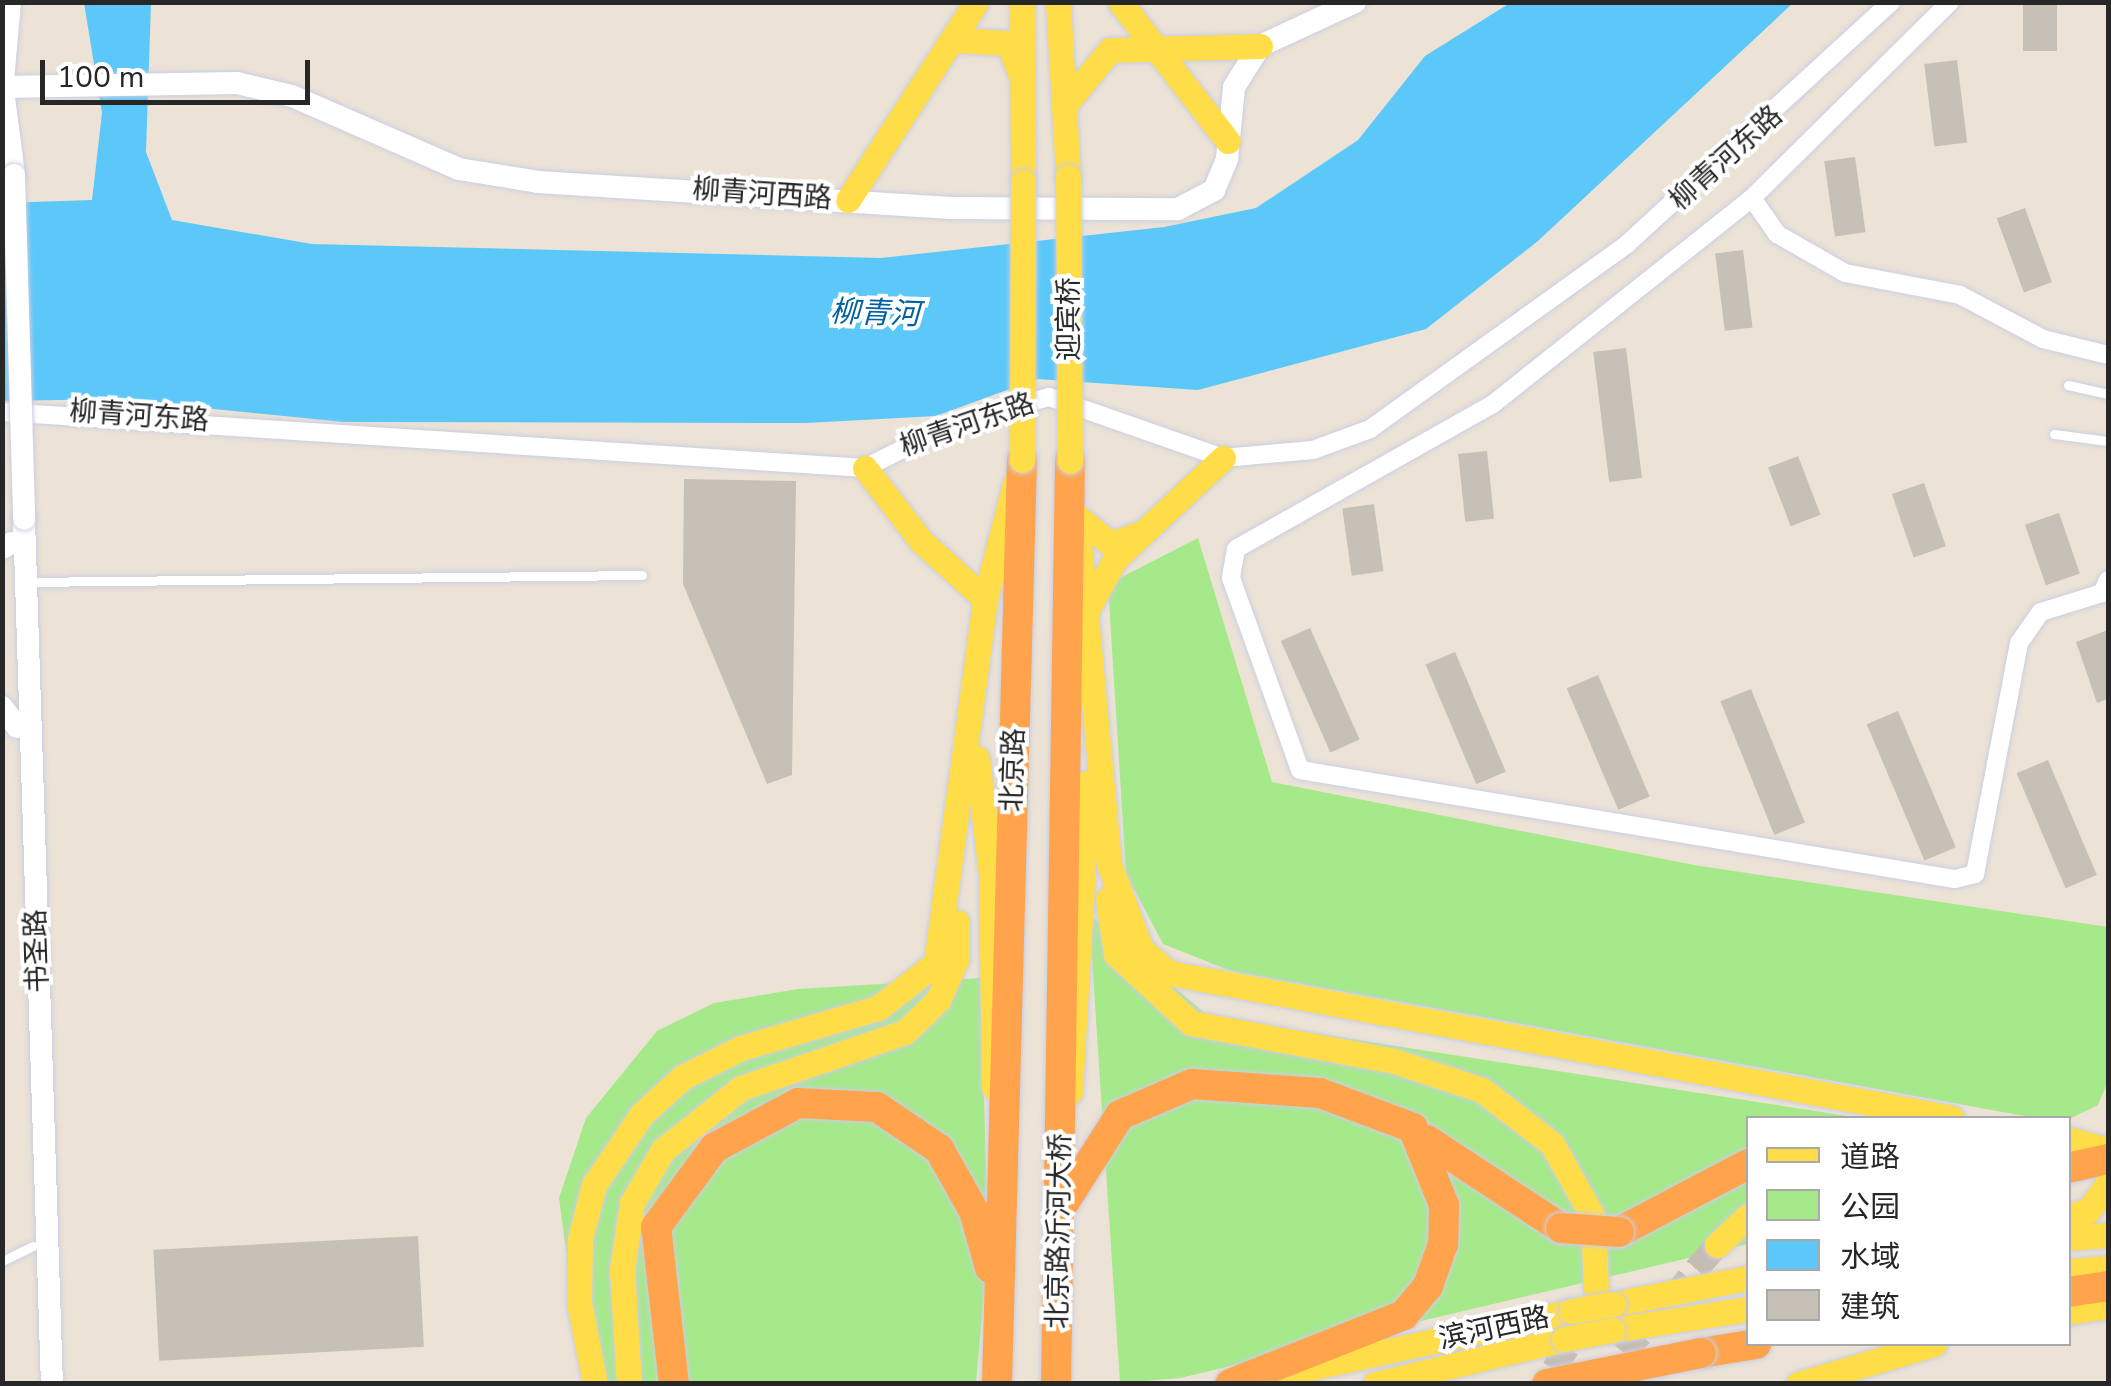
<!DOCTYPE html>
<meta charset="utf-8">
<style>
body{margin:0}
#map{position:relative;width:2111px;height:1386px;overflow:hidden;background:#ece3d6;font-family:"Nunito Sans","Noto Sans SC",sans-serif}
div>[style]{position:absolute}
.green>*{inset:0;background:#a6e98b}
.water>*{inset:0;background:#5cc8fa}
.building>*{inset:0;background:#c6c0b6;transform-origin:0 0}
.primary-tunnel>*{height:25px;margin-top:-12.5px;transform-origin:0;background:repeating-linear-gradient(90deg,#c5bdb3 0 25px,transparent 0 37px)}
.roads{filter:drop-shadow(0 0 2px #cbcee2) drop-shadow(0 0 2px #cbcee2)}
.lane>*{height:9px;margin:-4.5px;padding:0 4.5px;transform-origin:4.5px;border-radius:4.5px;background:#fff}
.street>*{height:18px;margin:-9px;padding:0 9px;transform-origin:9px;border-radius:9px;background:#fff}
.secondary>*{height:22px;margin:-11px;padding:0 11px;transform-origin:11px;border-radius:11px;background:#fff}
.primary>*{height:25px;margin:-12.5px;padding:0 12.5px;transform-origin:12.5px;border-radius:12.5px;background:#ffdd48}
.highway>*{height:30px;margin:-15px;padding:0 15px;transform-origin:15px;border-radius:15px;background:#ffa44d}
.bridges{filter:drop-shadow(0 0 2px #cbcee2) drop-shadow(0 0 2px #cbcee2)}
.secondary-bridge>*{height:22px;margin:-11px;padding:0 11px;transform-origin:11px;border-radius:11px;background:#fff}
.primary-bridge>*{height:25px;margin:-12.5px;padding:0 12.5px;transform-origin:12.5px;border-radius:12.5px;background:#ffdd48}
.highway-bridge>*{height:30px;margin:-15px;padding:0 15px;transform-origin:15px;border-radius:15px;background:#ffa44d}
span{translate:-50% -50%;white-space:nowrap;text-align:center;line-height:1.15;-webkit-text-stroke:8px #fff;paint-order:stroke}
.street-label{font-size:28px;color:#272727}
.water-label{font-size:30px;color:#0061a1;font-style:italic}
.frame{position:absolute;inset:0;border:5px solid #272727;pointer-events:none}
.legend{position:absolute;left:1746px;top:1116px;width:325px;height:230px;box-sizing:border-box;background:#fff;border:2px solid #a9a9a9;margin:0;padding:12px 18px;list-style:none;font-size:30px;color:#272727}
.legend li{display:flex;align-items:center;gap:20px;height:50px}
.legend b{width:50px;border:2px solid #a9a9a9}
.scale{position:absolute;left:40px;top:60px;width:270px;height:45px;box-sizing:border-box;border:5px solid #272727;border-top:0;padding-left:12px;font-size:30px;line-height:35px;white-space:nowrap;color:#272727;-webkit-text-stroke:8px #fff;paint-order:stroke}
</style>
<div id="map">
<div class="green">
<div style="clip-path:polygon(1198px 538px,1272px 782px,1694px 865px,2108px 927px,2108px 1081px,2098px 1105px,2069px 1119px,2035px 1118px,1231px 971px,1163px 944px,1126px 874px,1108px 584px)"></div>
<div style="clip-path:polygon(1089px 914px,1209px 1017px,1860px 1118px,1748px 1118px,1748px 1244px,1180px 1378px,1120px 1383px)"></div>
<div style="clip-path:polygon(981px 978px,988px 1250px,976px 1383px,584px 1383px,559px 1198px,586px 1118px,657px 1031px,714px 1003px,798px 989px)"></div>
</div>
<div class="water">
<div style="clip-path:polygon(84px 3px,151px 3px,146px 152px,172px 220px,312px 244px,881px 258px,1164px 227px,1256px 208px,1358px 140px,1425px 56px,1510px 3px,1793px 3px,1538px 241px,1426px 329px,1198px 390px,1037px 379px,936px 416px,806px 423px,343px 422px,114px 399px,3px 401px,2px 203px,92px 200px,102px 113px)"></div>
</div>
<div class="building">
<div style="left:2023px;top:2px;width:34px;height:49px"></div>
<div style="left:1957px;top:60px;width:83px;height:33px;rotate:83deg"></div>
<div style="left:1855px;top:157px;width:76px;height:31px;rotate:82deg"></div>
<div style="left:2025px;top:208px;width:79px;height:30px;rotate:70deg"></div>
<div style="left:1743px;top:250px;width:78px;height:28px;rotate:83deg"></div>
<div style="left:1626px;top:348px;width:131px;height:33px;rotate:83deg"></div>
<div style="left:1487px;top:451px;width:68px;height:29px;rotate:84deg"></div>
<div style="left:1798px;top:456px;width:63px;height:32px;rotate:69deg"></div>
<div style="clip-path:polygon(684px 479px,796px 481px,792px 775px,767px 784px,683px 584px)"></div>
<div style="left:1924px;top:483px;width:67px;height:34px;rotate:71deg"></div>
<div style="left:1374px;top:504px;width:68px;height:32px;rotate:82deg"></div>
<div style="left:2059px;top:513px;width:64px;height:36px;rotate:71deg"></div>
<div style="left:1310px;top:628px;width:122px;height:32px;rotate:66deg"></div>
<div style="clip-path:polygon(2108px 630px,2108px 699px,2097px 703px,2076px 642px)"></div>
<div style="left:1455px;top:652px;width:130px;height:32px;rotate:67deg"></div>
<div style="left:1598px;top:675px;width:132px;height:34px;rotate:67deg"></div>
<div style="left:1751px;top:689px;width:144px;height:33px;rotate:68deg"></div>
<div style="left:1898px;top:711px;width:148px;height:34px;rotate:67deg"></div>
<div style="left:2048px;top:760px;width:125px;height:34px;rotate:67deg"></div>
<div style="left:418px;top:1236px;width:111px;height:265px;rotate:87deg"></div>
</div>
<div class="primary-tunnel">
<div style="left:1624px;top:1353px;width:143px;rotate:-49.3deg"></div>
<div style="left:1554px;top:1369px;width:55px;rotate:-59.2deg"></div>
</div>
<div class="roads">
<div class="lane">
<div style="left:2068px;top:385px;width:41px;rotate:12.7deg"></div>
<div style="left:2054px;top:434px;width:54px;rotate:7.4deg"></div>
<div style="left:25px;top:582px;width:617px;rotate:-0.65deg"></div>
<div style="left:2px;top:1261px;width:34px;rotate:-26deg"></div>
</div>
<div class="street">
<div style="left:1950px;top:2px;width:279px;rotate:135.3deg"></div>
<div style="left:1752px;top:198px;width:331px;rotate:141.5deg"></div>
<div style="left:1493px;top:404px;width:295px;rotate:150.6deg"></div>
<div style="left:1236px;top:549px;width:29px;rotate:100deg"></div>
<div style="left:1231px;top:578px;width:204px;rotate:70.2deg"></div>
<div style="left:1300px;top:770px;width:664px;rotate:9.45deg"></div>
<div style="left:1955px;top:879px;width:21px;rotate:-14deg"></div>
<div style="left:1975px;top:874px;width:235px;rotate:-79.2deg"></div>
<div style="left:2019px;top:643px;width:38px;rotate:-55deg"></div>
<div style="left:2041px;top:612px;width:64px;rotate:-17.3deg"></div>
<div style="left:2102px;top:593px;width:14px;rotate:-65deg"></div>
<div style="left:1752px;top:198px;width:44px;rotate:55.2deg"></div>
<div style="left:1777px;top:234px;width:78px;rotate:29.8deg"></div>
<div style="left:1845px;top:273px;width:117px;rotate:10.8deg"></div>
<div style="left:1960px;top:295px;width:94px;rotate:27.9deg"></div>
<div style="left:2043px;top:339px;width:67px;rotate:13.8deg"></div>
<div style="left:2px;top:412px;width:865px;rotate:3.71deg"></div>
<div style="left:865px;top:468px;width:100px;rotate:-26.8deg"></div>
<div style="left:954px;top:423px;width:98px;rotate:-15.3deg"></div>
<div style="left:1049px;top:397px;width:184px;rotate:19.3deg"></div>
<div style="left:1223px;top:458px;width:90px;rotate:-5.1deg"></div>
<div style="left:1313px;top:450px;width:61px;rotate:-20.2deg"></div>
<div style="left:1370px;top:429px;width:317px;rotate:-35.7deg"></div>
<div style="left:1627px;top:244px;width:358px;rotate:-42.5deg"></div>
</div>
<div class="secondary">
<div style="left:2px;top:82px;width:94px;rotate:82.6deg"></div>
<div style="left:2px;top:87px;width:235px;rotate:-1deg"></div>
<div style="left:237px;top:83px;width:57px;rotate:13.3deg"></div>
<div style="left:292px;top:96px;width:182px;rotate:23.6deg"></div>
<div style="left:459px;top:169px;width:80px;rotate:9.3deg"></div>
<div style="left:538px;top:182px;width:414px;rotate:3.6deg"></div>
<div style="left:951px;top:208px;width:227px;rotate:0.3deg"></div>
<div style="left:1178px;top:209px;width:41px;rotate:-27.8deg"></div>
<div style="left:1214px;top:190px;width:34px;rotate:-67deg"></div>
<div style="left:1227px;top:159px;width:72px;rotate:-84.4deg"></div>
<div style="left:1234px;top:87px;width:49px;rotate:-57.6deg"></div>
<div style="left:1260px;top:46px;width:105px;rotate:-24.9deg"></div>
<div style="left:2px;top:92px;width:90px;rotate:-84.9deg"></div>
<div style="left:24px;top:519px;width:865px;rotate:88.15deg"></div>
<div style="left:2px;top:548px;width:11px;rotate:-27deg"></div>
<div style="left:2px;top:707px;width:25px;rotate:53deg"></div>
</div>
<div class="primary">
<div style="left:1022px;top:2px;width:180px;rotate:89.7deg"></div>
<div style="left:1058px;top:2px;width:175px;rotate:86.7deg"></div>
<div style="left:1120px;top:2px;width:176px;rotate:52.2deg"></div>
<div style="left:955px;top:40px;width:53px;rotate:3.2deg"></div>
<div style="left:1008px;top:43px;width:35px;rotate:68deg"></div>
<div style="left:1068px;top:101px;width:66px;rotate:-50.5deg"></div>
<div style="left:1110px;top:50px;width:150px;rotate:-1.5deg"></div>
<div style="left:848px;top:200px;width:236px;rotate:-57.1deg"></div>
<div style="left:865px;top:468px;width:92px;rotate:52.5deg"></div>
<div style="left:921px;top:541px;width:86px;rotate:42.2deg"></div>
<div style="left:1076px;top:516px;width:45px;rotate:38.7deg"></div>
<div style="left:1111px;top:544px;width:29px;rotate:-20deg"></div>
<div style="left:1080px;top:551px;width:314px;rotate:84.7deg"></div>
<div style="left:1109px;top:864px;width:91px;rotate:69.4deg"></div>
<div style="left:1141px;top:949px;width:37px;rotate:41deg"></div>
<div style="left:1169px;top:973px;width:796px;rotate:10.49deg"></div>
<div style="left:1088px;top:608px;width:56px;rotate:-61.1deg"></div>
<div style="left:1115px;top:559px;width:148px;rotate:-43.1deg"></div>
<div style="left:977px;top:758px;width:116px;rotate:83.1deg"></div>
<div style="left:991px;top:873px;width:214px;rotate:89.2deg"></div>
<div style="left:1108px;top:899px;width:56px;rotate:81.7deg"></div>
<div style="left:1116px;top:954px;width:102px;rotate:42.6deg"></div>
<div style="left:1191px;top:1023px;width:207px;rotate:10.6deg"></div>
<div style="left:1394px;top:1061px;width:93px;rotate:18.2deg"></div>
<div style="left:1482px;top:1090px;width:88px;rotate:37.6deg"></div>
<div style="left:1552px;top:1144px;width:84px;rotate:60.7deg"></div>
<div style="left:1593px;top:1217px;width:72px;rotate:87.6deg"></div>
<div style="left:1070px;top:1092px;width:310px;rotate:-86.7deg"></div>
<div style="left:2068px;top:1139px;width:41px;rotate:15.4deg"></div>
<div style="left:2068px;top:1216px;width:21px;rotate:-14deg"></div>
<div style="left:2088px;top:1211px;width:34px;rotate:-54deg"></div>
<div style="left:2068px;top:1238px;width:40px;rotate:-4.3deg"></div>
<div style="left:1717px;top:1245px;width:42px;rotate:-43.1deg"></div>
<div style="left:2068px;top:1271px;width:40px;rotate:-4.3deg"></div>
<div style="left:1613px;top:1304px;width:137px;rotate:-10.9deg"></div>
<div style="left:2068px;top:1312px;width:40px;rotate:-8.5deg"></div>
<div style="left:1612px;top:1330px;width:138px;rotate:-8.8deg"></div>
<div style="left:1278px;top:1375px;width:300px;rotate:-12.3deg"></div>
<div style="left:595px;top:1384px;width:84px;rotate:-101deg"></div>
<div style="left:579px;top:1302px;width:63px;rotate:-89.1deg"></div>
<div style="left:580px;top:1239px;width:56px;rotate:-75.5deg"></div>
<div style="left:594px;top:1185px;width:86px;rotate:-55.9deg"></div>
<div style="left:642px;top:1114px;width:55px;rotate:-42.1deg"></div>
<div style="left:683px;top:1077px;width:65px;rotate:-26.6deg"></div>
<div style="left:741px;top:1048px;width:143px;rotate:-16.3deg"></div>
<div style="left:878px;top:1008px;width:73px;rotate:-37.8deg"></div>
<div style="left:936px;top:963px;width:367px;rotate:-82.3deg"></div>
<div style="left:985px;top:599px;width:119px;rotate:-75.4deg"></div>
<div style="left:629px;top:1384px;width:114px;rotate:-93.5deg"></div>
<div style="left:622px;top:1270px;width:68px;rotate:-81.5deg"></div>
<div style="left:632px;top:1203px;width:61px;rotate:-59.7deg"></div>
<div style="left:663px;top:1150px;width:100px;rotate:-38.5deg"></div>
<div style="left:741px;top:1088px;width:173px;rotate:-18.9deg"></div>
<div style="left:905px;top:1032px;width:46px;rotate:-44.1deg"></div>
<div style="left:938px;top:1000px;width:46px;rotate:-65.7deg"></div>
<div style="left:957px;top:958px;width:36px;rotate:-90deg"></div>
<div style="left:1375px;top:1384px;width:194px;rotate:-13.4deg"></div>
<div style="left:1798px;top:1384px;width:142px;rotate:-16.4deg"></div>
</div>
<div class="highway">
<div style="left:1427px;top:1140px;width:160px;rotate:33.3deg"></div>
<div style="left:2068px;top:1168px;width:41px;rotate:-12.7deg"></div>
<div style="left:1064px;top:1203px;width:104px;rotate:-57.5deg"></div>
<div style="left:1120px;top:1115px;width:78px;rotate:-23.3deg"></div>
<div style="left:1192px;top:1084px;width:128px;rotate:4deg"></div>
<div style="left:1320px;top:1093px;width:99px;rotate:20.6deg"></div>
<div style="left:1413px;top:1128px;width:83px;rotate:68.1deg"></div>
<div style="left:1444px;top:1205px;width:39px;rotate:91deg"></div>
<div style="left:1443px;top:1244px;width:45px;rotate:109.7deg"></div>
<div style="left:1428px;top:1286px;width:38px;rotate:130deg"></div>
<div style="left:1404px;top:1315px;width:187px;rotate:158.4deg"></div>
<div style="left:1619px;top:1232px;width:146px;rotate:-27.8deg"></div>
<div style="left:2068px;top:1292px;width:40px;rotate:-8.5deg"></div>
<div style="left:1701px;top:1353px;width:56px;rotate:-9.3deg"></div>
<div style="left:674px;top:1384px;width:158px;rotate:-96.5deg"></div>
<div style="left:656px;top:1227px;width:98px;rotate:-53.7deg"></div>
<div style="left:714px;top:1148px;width:95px;rotate:-28.2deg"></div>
<div style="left:798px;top:1103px;width:79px;rotate:2.9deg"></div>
<div style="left:877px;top:1107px;width:75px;rotate:34.1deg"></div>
<div style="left:939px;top:1149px;width:71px;rotate:60.6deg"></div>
<div style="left:974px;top:1211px;width:59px;rotate:74.3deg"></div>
<div style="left:997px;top:1384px;width:924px;rotate:-88.45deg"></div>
<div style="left:1056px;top:1384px;width:923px;rotate:-89.13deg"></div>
</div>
</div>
<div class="bridges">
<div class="secondary-bridge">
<div style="left:14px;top:175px;width:344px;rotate:88.3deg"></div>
</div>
<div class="primary-bridge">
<div style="left:1068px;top:177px;width:284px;rotate:89.6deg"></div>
<div style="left:1022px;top:460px;width:278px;rotate:-89.8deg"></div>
<div style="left:1571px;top:1311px;width:43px;rotate:-9.5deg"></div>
<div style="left:1564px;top:1339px;width:49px;rotate:-10.6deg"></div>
</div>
<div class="highway-bridge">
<div style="left:1561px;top:1228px;width:58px;rotate:3.9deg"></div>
<div style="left:1547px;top:1384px;width:157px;rotate:-11.4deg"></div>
</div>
</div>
<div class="street-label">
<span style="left:1726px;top:158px;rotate:-42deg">柳青河东路</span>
<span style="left:762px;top:194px;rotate:4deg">柳青河西路</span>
<span style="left:1069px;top:319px;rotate:-90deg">迎宾桥</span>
<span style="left:139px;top:416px;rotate:4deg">柳青河东路</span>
<span style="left:967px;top:425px;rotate:-19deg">柳青河东路</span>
<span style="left:1013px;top:770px;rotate:-88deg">北京路</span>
<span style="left:37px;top:951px;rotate:-92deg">书圣路</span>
<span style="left:1059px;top:1231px;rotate:-89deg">北京路沂河大桥</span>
<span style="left:1494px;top:1328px;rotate:-12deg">滨河西路</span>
</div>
<div class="water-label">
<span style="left:875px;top:314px;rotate:2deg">柳青河</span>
</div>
<div class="frame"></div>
<ul class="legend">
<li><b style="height:12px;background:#ffdd48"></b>道路</li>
<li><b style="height:28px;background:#a6e98b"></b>公园</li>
<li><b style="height:28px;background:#5cc8fa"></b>水域</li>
<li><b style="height:28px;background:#c6c0b6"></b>建筑</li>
</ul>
<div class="scale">100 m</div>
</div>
